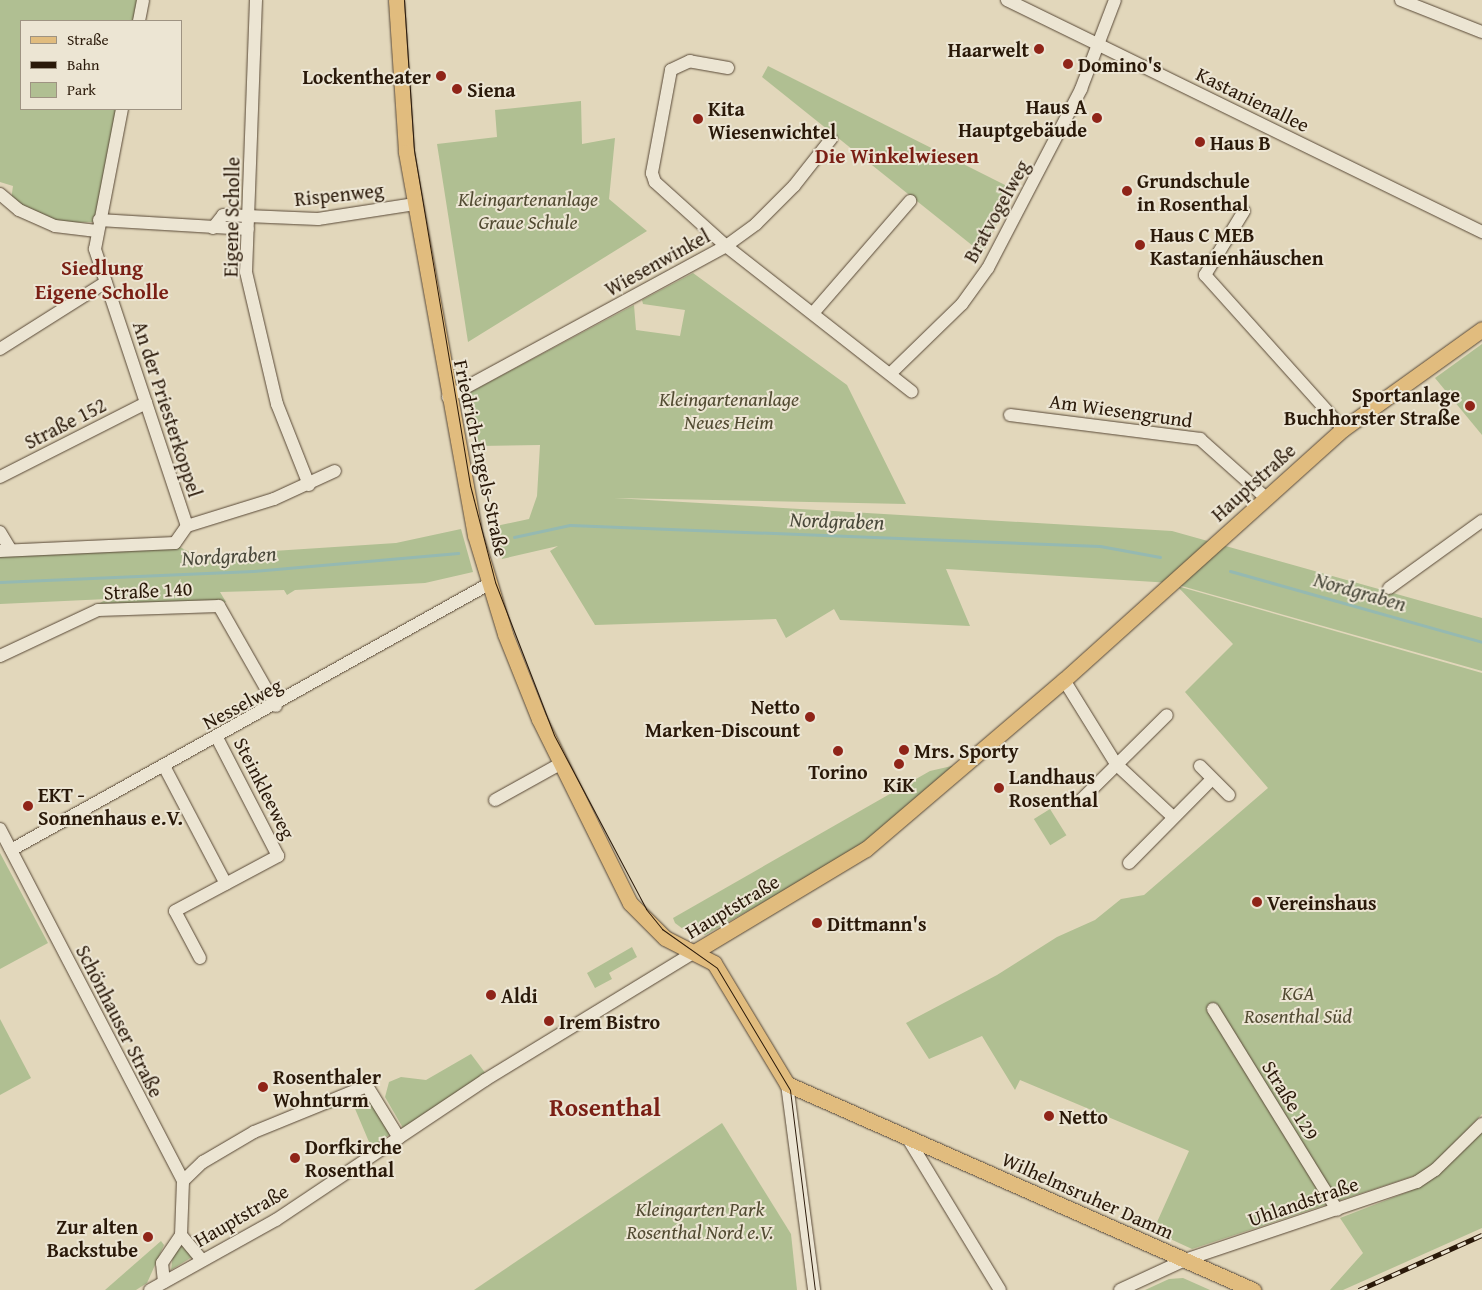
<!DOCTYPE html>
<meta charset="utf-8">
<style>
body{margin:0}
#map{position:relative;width:1482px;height:1290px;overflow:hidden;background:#e2d7bb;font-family:"Gentium Book Plus",serif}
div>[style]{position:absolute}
.green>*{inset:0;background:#b0bf92;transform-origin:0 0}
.stream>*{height:3px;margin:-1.5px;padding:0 1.5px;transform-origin:1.5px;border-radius:1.5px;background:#95b9b1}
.roads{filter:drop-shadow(0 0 1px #584836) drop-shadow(0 0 1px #584836)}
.minor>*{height:12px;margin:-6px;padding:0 6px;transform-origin:6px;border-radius:6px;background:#ece5d3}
.major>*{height:15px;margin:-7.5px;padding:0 7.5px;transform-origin:7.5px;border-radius:7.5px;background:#e1bc7e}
.tram>*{height:1px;margin:-0.5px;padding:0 0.5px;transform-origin:0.5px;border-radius:0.5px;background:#2a1909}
.rail>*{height:5px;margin-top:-2.5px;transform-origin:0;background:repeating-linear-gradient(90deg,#ece5d3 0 9px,#2a1909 0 18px);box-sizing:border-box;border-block:1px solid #2a1909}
.dots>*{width:14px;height:14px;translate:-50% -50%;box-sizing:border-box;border:2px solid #ece5d3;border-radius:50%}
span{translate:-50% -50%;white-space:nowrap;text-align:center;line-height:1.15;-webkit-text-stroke:4px #ece5d3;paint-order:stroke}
.poi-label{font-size:20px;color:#2a1909;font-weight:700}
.right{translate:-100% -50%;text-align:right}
.left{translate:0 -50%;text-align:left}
.street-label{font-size:20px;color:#2a1909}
.park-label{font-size:20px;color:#524b32;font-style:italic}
.neighbourhood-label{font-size:21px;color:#7a1f14;font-weight:700}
.water-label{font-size:21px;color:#4a493b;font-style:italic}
.district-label{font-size:25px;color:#7a1f14;font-weight:700}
.legend{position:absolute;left:20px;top:20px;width:162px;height:90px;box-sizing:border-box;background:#ece5d3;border:1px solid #9e9382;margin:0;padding:6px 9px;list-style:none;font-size:15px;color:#2a1909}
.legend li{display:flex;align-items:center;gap:10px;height:25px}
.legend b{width:25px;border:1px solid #9e9382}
</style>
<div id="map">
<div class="green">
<div style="clip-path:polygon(0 0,139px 0,135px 21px,21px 21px,21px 109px,117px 109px,94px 222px,62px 223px,11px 200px,13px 186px,0 182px)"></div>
<div style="clip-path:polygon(768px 66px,1013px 189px,983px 254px,762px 77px)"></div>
<div style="clip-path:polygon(581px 101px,582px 144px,615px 138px,609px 199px,647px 231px,468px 342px,437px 144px,497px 137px,495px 110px)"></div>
<div style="clip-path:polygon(693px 273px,847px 385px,906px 504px,614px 498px,1172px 531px,1482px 618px,1482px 671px,1171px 583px,946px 569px,970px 626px,840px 620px,834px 609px,786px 638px,776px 619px,595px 625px,550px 551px,558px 546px,502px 559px,496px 526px,529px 519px,537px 496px,540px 445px,477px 446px,465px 395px,634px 305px,636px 330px,680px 336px,685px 310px,643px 304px,642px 300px)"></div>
<div style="clip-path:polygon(1482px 344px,1482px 435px,1435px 378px)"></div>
<div style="clip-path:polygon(461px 529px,473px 572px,425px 583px,295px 590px,287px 595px,284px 590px,220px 592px,226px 602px,91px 608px,107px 599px,0 604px,0 554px,178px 546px,197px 556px,396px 543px)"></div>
<div style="clip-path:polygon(1177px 586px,1482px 673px,1482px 1114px,1442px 1157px,1417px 1175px,1192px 1249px,1153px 1231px,1189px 1151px,1020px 1080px,1015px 1090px,982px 1036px,929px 1059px,906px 1023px,997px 975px,1057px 937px,1095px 920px,1121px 899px,1144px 895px,1268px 788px,1185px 692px,1233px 644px)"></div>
<div style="clip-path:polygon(956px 765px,868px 842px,821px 870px,705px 935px,698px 930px,691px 935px,675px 923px,673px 918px,930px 771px)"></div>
<div style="left:1050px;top:809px;width:31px;height:19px;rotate:58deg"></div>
<div style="clip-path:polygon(0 853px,48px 943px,0 969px)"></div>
<div style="clip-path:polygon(632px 947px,637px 957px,609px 973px,612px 979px,595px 988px,587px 973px)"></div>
<div style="clip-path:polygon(0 1019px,31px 1078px,0 1095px)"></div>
<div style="clip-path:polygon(471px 1054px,486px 1074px,403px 1128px,385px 1097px,389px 1082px,401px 1077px,426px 1080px)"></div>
<div style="clip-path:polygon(366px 1096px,391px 1133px,372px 1149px,353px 1104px,310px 1113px)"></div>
<div style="clip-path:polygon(722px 1123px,791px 1234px,797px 1290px,474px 1290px)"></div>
<div style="clip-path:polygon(1482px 1132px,1482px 1228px,1343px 1290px,1330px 1290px,1363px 1253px,1340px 1218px,1410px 1191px,1439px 1173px)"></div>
<div style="clip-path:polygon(161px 1241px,164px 1245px,147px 1283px,136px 1290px,105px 1290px)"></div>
<div style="clip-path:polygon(181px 1242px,192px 1257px,171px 1270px,174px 1247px)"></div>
<div style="clip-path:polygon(1183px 1278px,1210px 1290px,1145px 1290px,1169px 1279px)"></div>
</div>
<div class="stream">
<div style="left:514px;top:537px;width:57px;rotate:-12.1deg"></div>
<div style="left:570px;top:525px;width:530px;rotate:2.27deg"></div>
<div style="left:1100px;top:546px;width:61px;rotate:10.4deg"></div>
<div style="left:1230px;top:571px;width:262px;rotate:15.7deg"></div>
<div style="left:0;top:582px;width:253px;rotate:-2.5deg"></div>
<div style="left:253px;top:571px;width:206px;rotate:-5deg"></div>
</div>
<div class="roads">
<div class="minor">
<div style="left:256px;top:0;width:272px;rotate:92.1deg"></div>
<div style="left:246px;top:272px;width:136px;rotate:76.8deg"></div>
<div style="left:277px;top:404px;width:87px;rotate:68.4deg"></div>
<div style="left:1007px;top:0;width:529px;rotate:26.03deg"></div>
<div style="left:1401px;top:0;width:87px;rotate:21.6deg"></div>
<div style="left:139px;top:21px;width:21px;rotate:-79deg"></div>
<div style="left:728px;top:68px;width:39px;rotate:-170deg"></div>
<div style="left:690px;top:61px;width:21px;rotate:155deg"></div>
<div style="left:671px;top:70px;width:105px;rotate:100.5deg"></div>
<div style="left:652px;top:173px;width:9px;rotate:72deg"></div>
<div style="left:655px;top:182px;width:96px;rotate:42deg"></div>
<div style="left:726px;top:246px;width:236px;rotate:38.1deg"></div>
<div style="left:0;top:194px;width:25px;rotate:40deg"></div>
<div style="left:19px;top:210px;width:39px;rotate:24deg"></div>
<div style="left:55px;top:226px;width:42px;rotate:6.8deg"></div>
<div style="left:1244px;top:211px;width:75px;rotate:121.4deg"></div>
<div style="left:1205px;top:275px;width:207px;rotate:48.1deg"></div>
<div style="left:99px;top:220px;width:149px;rotate:3.5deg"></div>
<div style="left:213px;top:228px;width:16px;rotate:-52deg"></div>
<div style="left:223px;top:215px;width:95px;rotate:2.4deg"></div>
<div style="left:318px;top:219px;width:98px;rotate:-8.8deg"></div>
<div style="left:814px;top:312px;width:147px;rotate:-49.1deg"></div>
<div style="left:0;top:349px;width:125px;rotate:-32.3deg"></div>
<div style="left:891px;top:373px;width:99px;rotate:-44.2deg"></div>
<div style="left:962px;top:304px;width:44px;rotate:-54.2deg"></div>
<div style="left:988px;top:268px;width:202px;rotate:-62.5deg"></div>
<div style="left:1081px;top:89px;width:95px;rotate:-69.1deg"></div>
<div style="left:448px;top:397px;width:316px;rotate:-28.5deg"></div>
<div style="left:726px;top:246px;width:37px;rotate:-36deg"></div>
<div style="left:756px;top:224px;width:54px;rotate:-45deg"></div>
<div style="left:794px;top:186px;width:60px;rotate:-51.8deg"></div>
<div style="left:1010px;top:415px;width:192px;rotate:7.2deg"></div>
<div style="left:1200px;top:439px;width:89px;rotate:41.8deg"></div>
<div style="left:0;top:477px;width:164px;rotate:-26.9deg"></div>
<div style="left:187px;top:526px;width:91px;rotate:-17.2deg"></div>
<div style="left:274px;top:499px;width:67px;rotate:-24.7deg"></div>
<div style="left:0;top:532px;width:21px;rotate:59deg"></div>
<div style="left:0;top:551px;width:175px;rotate:-2.6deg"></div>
<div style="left:175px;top:543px;width:21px;rotate:-55deg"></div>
<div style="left:187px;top:526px;width:292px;rotate:-108.4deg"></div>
<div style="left:95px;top:249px;width:143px;rotate:-79.1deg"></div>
<div style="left:1389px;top:588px;width:115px;rotate:-35.8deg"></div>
<div style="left:0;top:656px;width:108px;rotate:-25.1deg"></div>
<div style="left:98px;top:610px;width:121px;rotate:-1.9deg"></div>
<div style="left:219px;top:606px;width:115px;rotate:60.3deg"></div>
<div style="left:1064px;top:680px;width:99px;rotate:58.2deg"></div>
<div style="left:1116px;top:764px;width:78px;rotate:42.9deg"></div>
<div style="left:164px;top:766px;width:133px;rotate:62.3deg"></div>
<div style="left:1200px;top:766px;width:41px;rotate:45deg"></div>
<div style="left:495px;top:800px;width:74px;rotate:-29deg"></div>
<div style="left:1080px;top:801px;width:122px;rotate:-44.7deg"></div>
<div style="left:0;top:829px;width:397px;rotate:62.5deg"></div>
<div style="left:183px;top:1181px;width:54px;rotate:92.1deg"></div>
<div style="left:181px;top:1235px;width:34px;rotate:124deg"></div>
<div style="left:162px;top:1263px;width:19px;rotate:84deg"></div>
<div style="left:11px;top:850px;width:547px;rotate:-29.1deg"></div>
<div style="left:1129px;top:863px;width:118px;rotate:-45.3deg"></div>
<div style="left:200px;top:958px;width:53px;rotate:-118deg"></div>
<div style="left:175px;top:911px;width:117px;rotate:-28.1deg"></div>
<div style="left:278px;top:856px;width:133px;rotate:-117.3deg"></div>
<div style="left:1213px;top:1009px;width:236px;rotate:58.3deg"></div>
<div style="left:787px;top:1084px;width:208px;rotate:82.5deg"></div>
<div style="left:907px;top:1137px;width:179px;rotate:58.7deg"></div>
<div style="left:183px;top:1181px;width:28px;rotate:-44deg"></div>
<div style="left:203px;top:1162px;width:59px;rotate:-30.5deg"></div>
<div style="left:254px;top:1132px;width:122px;rotate:-22.2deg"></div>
<div style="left:367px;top:1086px;width:61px;rotate:58.4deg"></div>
<div style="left:181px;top:1235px;width:33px;rotate:50deg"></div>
<div style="left:150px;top:1290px;width:144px;rotate:-29.1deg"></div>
<div style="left:276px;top:1220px;width:252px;rotate:-33.8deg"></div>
<div style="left:485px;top:1080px;width:247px;rotate:-31.4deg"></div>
<div style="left:1120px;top:1290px;width:72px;rotate:-24.8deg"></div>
<div style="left:1185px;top:1260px;width:245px;rotate:-18.6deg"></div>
<div style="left:1417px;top:1182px;width:22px;rotate:-34deg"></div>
<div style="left:1435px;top:1170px;width:66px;rotate:-44.4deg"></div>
</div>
<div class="major">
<div style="left:396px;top:0;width:152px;rotate:86.2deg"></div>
<div style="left:406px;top:152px;width:389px;rotate:79.8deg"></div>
<div style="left:475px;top:535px;width:103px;rotate:73.1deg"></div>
<div style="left:505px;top:634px;width:92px;rotate:68.2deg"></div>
<div style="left:539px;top:719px;width:205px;rotate:63.7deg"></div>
<div style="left:630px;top:903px;width:49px;rotate:45deg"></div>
<div style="left:665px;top:938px;width:55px;rotate:27deg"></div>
<div style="left:714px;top:963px;width:141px;rotate:58.9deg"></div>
<div style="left:787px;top:1084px;width:510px;rotate:23.85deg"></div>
<div style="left:696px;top:951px;width:198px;rotate:-31deg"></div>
<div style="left:866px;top:849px;width:260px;rotate:-40.5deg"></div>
<div style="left:1064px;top:680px;width:375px;rotate:-42deg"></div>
<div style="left:1343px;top:429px;width:171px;rotate:-35.7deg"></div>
</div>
</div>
<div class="tram">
<div style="left:404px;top:0;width:150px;rotate:86.2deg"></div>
<div style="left:414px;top:150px;width:340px;rotate:80.5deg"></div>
<div style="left:470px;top:485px;width:100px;rotate:75.5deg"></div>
<div style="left:495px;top:582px;width:164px;rotate:68.9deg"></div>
<div style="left:554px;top:735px;width:197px;rotate:62.1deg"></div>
<div style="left:646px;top:909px;width:26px;rotate:51deg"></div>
<div style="left:662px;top:929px;width:67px;rotate:35.3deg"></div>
<div style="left:717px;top:968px;width:142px;rotate:59.1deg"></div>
<div style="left:790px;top:1090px;width:202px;rotate:82.9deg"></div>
</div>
<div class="rail">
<div style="left:1359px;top:1290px;width:135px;rotate:-24.1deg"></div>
</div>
<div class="dots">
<div style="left:1039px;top:49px;background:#8f2418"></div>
<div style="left:1068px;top:64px;background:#8f2418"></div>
<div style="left:441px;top:76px;background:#8f2418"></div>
<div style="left:457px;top:89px;background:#8f2418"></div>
<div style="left:1097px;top:118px;background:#8f2418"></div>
<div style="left:698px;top:119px;background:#8f2418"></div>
<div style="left:1200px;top:142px;background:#8f2418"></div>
<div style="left:1127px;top:191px;background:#8f2418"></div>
<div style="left:1140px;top:245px;background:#8f2418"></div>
<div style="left:1470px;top:406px;background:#8f2418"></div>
<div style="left:810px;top:717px;background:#8f2418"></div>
<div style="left:904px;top:750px;background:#8f2418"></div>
<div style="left:838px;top:751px;background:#8f2418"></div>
<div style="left:899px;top:764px;background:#8f2418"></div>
<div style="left:999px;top:788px;background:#8f2418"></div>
<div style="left:28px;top:806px;background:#8f2418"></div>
<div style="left:1257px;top:902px;background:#8f2418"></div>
<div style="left:817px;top:923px;background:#8f2418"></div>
<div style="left:491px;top:995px;background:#8f2418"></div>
<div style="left:549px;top:1021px;background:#8f2418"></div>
<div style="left:263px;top:1087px;background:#8f2418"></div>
<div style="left:1049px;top:1116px;background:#8f2418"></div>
<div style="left:295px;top:1158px;background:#8f2418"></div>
<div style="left:148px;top:1237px;background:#8f2418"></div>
</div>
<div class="poi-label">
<span class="right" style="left:1029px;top:49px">Haarwelt</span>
<span class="left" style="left:1078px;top:64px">Domino's</span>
<span class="right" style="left:431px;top:76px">Lockentheater</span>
<span class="left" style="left:467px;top:89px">Siena</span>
<span class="right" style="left:1087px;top:118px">Haus A<br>Hauptgebäude</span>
<span class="left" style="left:708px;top:120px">Kita<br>Wiesenwichtel</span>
<span class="left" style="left:1210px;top:142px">Haus B</span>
<span class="left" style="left:1137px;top:192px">Grundschule<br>in Rosenthal</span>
<span class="left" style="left:1150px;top:246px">Haus C MEB<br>Kastanienhäuschen</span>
<span class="right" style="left:1460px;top:406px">Sportanlage<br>Buchhorster Straße</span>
<span class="right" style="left:800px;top:718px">Netto<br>Marken-Discount</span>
<span class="left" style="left:914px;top:750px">Mrs. Sporty</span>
<span style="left:838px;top:771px">Torino</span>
<span class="left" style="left:1009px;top:788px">Landhaus<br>Rosenthal</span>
<span style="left:899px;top:784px">KiK</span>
<span class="left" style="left:38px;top:806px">EKT -<br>Sonnenhaus e.V.</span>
<span class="left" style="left:1267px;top:902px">Vereinshaus</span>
<span class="left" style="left:827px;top:923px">Dittmann's</span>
<span class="left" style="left:501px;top:995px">Aldi</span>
<span class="left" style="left:559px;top:1021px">Irem Bistro</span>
<span class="left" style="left:273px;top:1088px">Rosenthaler<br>Wohnturm</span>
<span class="left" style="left:1059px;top:1116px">Netto</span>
<span class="left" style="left:305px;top:1158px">Dorfkirche<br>Rosenthal</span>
<span class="right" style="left:138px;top:1238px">Zur alten<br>Backstube</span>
</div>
<div class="street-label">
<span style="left:1253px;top:99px;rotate:26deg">Kastanienallee</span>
<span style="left:339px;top:194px;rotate:-6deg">Rispenweg</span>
<span style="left:996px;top:211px;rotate:-61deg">Bratvogelweg</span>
<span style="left:231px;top:217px;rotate:-89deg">Eigene Scholle</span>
<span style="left:657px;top:262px;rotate:-29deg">Wiesenwinkel</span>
<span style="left:168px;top:409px;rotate:72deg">An der Priesterkoppel</span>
<span style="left:1121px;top:410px;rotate:8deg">Am Wiesengrund</span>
<span style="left:65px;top:423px;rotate:-27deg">Straße 152</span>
<span style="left:482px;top:458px;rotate:78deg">Friedrich-Engels-Straße</span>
<span style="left:1253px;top:482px;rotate:-42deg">Hauptstraße</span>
<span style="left:148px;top:590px;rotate:-3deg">Straße 140</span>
<span style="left:242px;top:703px;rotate:-28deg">Nesselweg</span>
<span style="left:265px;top:788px;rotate:63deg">Steinkleeweg</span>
<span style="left:732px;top:906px;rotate:-31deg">Hauptstraße</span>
<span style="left:120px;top:1021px;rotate:63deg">Schönhauser Straße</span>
<span style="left:1291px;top:1100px;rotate:58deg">Straße 129</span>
<span style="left:1088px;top:1195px;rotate:24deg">Wilhelmsruher Damm</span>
<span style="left:1303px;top:1201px;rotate:-19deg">Uhlandstraße</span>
<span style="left:241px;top:1215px;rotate:-30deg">Hauptstraße</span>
</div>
<div class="park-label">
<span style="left:528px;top:210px">Kleingartenanlage<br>Graue Schule</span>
<span style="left:729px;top:410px">Kleingartenanlage<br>Neues Heim</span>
<span style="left:1298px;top:1004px">KGA<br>Rosenthal Süd</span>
<span style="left:700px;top:1220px">Kleingarten Park<br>Rosenthal Nord e.V.</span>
</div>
<div class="neighbourhood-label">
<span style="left:897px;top:156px">Die Winkelwiesen</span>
<span style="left:102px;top:280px">Siedlung<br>Eigene Scholle</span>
</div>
<div class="water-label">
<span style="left:837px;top:521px;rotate:2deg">Nordgraben</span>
<span style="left:229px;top:556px;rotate:-3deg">Nordgraben</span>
<span style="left:1360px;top:592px;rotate:16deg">Nordgraben</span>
</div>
<div class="district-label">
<span style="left:605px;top:1107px">Rosenthal</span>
</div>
<ul class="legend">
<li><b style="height:6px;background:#e1bc7e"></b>Straße</li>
<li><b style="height:6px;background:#2a1909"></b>Bahn</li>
<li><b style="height:14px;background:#b0bf92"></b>Park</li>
</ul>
</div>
